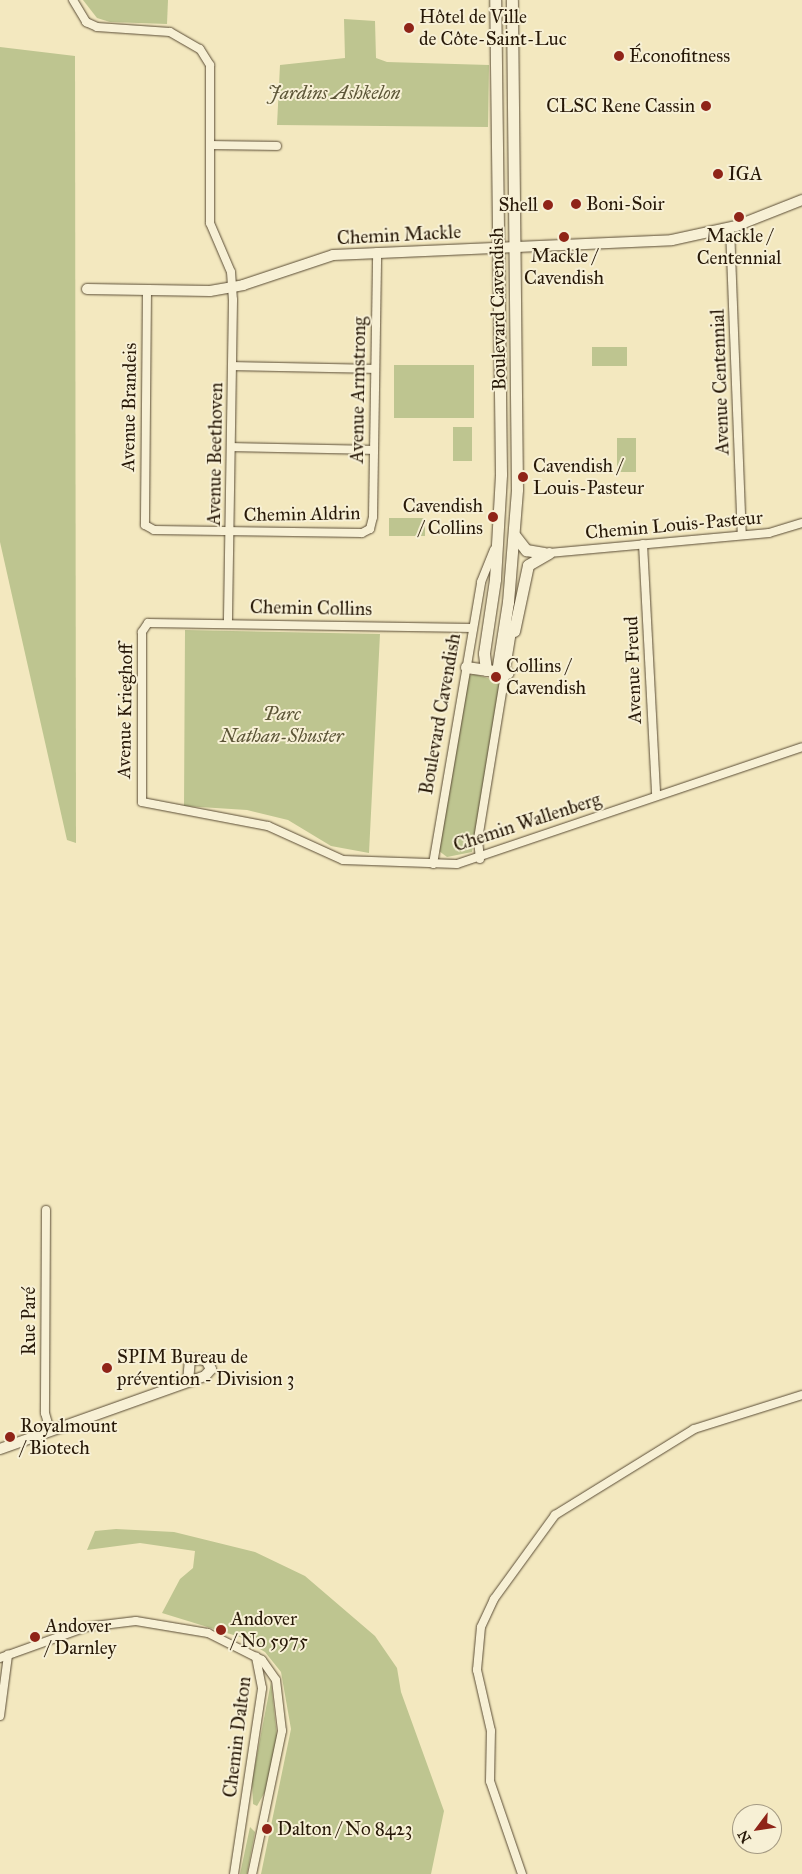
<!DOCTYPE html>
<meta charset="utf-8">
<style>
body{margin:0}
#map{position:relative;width:802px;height:1874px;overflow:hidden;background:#f3e8bf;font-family:"IM FELL Great Primer",serif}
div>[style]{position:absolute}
.green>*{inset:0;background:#bec590;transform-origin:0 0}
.roads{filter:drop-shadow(0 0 1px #5a4c35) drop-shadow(0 0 1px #5a4c35)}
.minor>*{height:8px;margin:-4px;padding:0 4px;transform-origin:4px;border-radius:4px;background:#f7f0d5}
.tertiary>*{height:10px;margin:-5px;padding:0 5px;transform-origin:5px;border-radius:5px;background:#f7f0d5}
.secondary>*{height:11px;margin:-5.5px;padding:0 5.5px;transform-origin:5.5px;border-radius:5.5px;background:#f7f0d5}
.dots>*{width:14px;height:14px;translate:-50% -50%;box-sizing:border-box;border:2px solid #f7f0d5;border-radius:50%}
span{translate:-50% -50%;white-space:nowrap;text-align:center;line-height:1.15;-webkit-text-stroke:4px #f7f0d5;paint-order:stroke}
.poi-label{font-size:19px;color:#271807}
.left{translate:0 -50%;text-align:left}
.right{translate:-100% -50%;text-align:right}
.park-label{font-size:19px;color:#5c5537;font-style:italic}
.street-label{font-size:19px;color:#271807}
.north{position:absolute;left:732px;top:1804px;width:50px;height:50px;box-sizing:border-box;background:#f7f0d5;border:1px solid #a49a83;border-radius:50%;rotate:239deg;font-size:14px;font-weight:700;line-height:20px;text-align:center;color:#271807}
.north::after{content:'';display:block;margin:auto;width:18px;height:22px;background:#8f2418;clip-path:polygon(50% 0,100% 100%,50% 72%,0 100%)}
</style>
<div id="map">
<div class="green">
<div style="clip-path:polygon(83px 0,168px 0,167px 24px,110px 22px,97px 18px)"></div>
<div style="clip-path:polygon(344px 19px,375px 21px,376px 58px,387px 62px,489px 65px,488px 127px,277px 125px,280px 65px,345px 58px)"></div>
<div style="clip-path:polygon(0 47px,75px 56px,76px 843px,67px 840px,0 542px)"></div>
<div style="left:592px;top:347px;width:35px;height:19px"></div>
<div style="left:474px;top:365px;width:53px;height:80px;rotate:90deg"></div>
<div style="left:453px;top:427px;width:19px;height:34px"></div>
<div style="left:617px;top:438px;width:19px;height:34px"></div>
<div style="left:389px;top:518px;width:36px;height:18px"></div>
<div style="clip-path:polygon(185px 630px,380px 634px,369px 853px,331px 846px,288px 820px,247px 810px,184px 806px)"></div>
<div style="clip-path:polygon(474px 674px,501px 682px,472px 852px,447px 857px,439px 851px,469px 676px)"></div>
<div style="clip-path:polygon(116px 1529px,174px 1532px,255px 1552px,305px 1576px,375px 1636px,397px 1668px,401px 1692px,444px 1811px,431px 1874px,261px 1874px,291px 1729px,281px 1672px,265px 1652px,240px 1637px,162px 1613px,180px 1579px,193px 1568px,195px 1551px,140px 1543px,87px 1550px,95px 1531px)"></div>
<div style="clip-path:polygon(271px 1682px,277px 1736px,266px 1790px,257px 1806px,253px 1804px,252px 1781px)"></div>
<div style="clip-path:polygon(250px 1827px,255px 1832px,247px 1874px,240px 1874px)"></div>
</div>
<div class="roads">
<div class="minor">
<div style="left:73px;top:0;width:26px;rotate:59deg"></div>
<div style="left:86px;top:22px;width:12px;rotate:24deg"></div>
<div style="left:97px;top:27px;width:73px;rotate:3.9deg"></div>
<div style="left:170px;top:32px;width:34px;rotate:30deg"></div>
<div style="left:200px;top:49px;width:19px;rotate:58deg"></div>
<div style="left:210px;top:65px;width:158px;rotate:90deg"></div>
<div style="left:210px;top:223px;width:53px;rotate:66.8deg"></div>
<div style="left:231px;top:272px;width:28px;rotate:86deg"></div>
<div style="left:233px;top:300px;width:322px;rotate:90.9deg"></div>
<div style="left:212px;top:145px;width:65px;rotate:0.9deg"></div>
<div style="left:730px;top:228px;width:307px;rotate:87.8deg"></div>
<div style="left:147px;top:290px;width:235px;rotate:90.5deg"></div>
<div style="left:145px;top:525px;width:10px;rotate:29deg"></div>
<div style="left:154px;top:530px;width:208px;rotate:0.8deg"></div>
<div style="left:362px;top:533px;width:9px;rotate:-27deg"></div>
<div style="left:370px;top:529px;width:12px;rotate:-76deg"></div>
<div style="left:373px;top:517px;width:265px;rotate:-89.1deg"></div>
<div style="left:233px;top:366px;width:142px;rotate:1.2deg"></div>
<div style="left:232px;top:447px;width:141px;rotate:1.2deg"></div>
<div style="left:643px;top:544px;width:251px;rotate:87deg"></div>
<div style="left:549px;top:553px;width:221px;rotate:-5.2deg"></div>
<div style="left:769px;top:533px;width:34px;rotate:-17deg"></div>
<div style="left:473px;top:628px;width:325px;rotate:-179.1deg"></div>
<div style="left:148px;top:623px;width:11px;rotate:124deg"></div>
<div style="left:142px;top:632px;width:170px;rotate:90deg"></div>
<div style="left:142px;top:802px;width:128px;rotate:10.8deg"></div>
<div style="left:268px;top:826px;width:82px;rotate:24.4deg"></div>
<div style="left:343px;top:860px;width:114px;rotate:2deg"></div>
<div style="left:457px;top:864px;width:364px;rotate:-18.7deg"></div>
<div style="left:480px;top:859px;width:20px;rotate:-96deg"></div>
<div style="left:478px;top:839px;width:216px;rotate:-80.7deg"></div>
<div style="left:433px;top:864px;width:286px;rotate:-80.3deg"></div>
<div style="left:481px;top:582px;width:35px;rotate:-68deg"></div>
<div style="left:46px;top:1210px;width:203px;rotate:90.3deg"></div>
<div style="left:45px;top:1413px;width:19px;rotate:74deg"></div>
<div style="left:0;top:1658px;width:91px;rotate:-19.8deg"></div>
<div style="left:86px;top:1627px;width:50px;rotate:-6.8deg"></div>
<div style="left:136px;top:1621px;width:73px;rotate:9.5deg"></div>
<div style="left:208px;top:1633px;width:60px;rotate:26.6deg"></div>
<div style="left:262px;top:1660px;width:24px;rotate:55deg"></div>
<div style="left:276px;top:1680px;width:51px;rotate:83.3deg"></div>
<div style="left:282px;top:1731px;width:146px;rotate:101.8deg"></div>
<div style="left:0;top:1716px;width:62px;rotate:-82.5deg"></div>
<div style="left:234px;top:1874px;width:188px;rotate:-81.4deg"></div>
<div style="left:262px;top:1688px;width:32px;rotate:-101deg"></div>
<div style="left:522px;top:1874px;width:98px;rotate:-109deg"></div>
<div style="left:490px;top:1781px;width:50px;rotate:-88.9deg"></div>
<div style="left:491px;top:1731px;width:63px;rotate:-102.9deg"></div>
<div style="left:477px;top:1670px;width:43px;rotate:-84.7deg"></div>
<div style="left:481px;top:1627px;width:31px;rotate:-65deg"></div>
<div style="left:494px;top:1599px;width:104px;rotate:-54deg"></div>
<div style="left:555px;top:1515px;width:163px;rotate:-31.7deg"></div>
<div style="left:694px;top:1429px;width:113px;rotate:-17.5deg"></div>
</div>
<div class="tertiary">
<div style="left:87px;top:289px;width:123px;rotate:0.9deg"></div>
<div style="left:210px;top:291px;width:34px;rotate:-10deg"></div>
<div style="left:243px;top:285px;width:95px;rotate:-18.4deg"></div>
<div style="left:333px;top:255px;width:339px;rotate:-2.5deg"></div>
<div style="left:672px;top:240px;width:66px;rotate:-12.3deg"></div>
<div style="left:736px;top:226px;width:71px;rotate:-21.5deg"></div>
<div style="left:0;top:1449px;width:218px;rotate:-19.6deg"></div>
<div style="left:205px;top:1376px;width:9px;rotate:-49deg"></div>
<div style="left:211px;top:1369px;width:10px;rotate:-119deg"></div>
<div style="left:206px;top:1360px;width:16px;rotate:-176deg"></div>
<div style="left:190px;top:1359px;width:22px;rotate:95deg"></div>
</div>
<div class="secondary">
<div style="left:515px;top:536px;width:18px;rotate:52deg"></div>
<div style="left:526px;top:550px;width:18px;rotate:9deg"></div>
<div style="left:514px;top:631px;width:67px;rotate:-78deg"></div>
<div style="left:528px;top:565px;width:24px;rotate:-30deg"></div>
<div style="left:466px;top:667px;width:42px;rotate:8.1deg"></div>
<div style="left:486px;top:670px;width:17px;rotate:-97deg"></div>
<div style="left:484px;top:653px;width:75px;rotate:-81.5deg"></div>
<div style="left:495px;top:579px;width:105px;rotate:-86.7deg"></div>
<div style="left:501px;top:474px;width:474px;rotate:-90.7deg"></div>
<div style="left:497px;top:672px;width:71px;rotate:-81.1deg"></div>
<div style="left:508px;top:602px;width:113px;rotate:-85.4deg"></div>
<div style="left:517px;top:489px;width:489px;rotate:-90.6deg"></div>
</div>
</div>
<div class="dots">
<div style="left:409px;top:28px;background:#8f2418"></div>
<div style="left:619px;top:56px;background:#8f2418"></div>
<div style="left:706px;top:106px;background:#8f2418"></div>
<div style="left:718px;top:174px;background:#8f2418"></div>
<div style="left:576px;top:204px;background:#8f2418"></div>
<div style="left:548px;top:205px;background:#8f2418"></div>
<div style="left:739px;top:217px;background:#8f2418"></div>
<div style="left:564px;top:237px;background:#8f2418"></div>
<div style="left:523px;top:477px;background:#8f2418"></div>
<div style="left:493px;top:517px;background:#8f2418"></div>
<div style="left:496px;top:677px;background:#8f2418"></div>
<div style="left:107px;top:1368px;background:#8f2418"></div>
<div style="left:10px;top:1437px;background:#8f2418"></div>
<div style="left:221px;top:1630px;background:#8f2418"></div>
<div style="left:35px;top:1637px;background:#8f2418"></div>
<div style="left:267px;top:1829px;background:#8f2418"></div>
</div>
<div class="poi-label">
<span class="left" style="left:419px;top:28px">Hôtel de Ville<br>de Côte-Saint-Luc</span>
<span class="left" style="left:629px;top:56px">Éconofitness</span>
<span class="right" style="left:695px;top:106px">CLSC Rene Cassin</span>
<span class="left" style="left:728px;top:174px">IGA</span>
<span class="left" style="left:586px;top:204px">Boni-Soir</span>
<span class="right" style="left:538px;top:205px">Shell</span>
<span style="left:739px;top:247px">Mackle /<br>Centennial</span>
<span style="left:564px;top:267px">Mackle /<br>Cavendish</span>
<span class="left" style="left:533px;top:477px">Cavendish /<br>Louis-Pasteur</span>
<span class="right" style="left:483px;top:517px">Cavendish<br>/ Collins</span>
<span class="left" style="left:506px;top:677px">Collins /<br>Cavendish</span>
<span class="left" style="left:117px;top:1368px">SPIM Bureau de<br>prévention - Division 3</span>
<span class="left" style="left:20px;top:1437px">Royalmount<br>/ Biotech</span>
<span class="left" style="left:231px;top:1630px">Andover<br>/ No 5975</span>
<span class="left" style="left:45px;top:1637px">Andover<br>/ Darnley</span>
<span class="left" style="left:277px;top:1829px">Dalton / No 8423</span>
</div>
<div class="park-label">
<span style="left:334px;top:93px">Jardins Ashkelon</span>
<span style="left:282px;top:725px">Parc<br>Nathan-Shuster</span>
</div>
<div class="street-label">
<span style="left:399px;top:235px;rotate:-3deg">Chemin Mackle</span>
<span style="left:498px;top:309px;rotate:-91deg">Boulevard Cavendish</span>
<span style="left:720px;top:382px;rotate:-92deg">Avenue Centennial</span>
<span style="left:358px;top:390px;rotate:-89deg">Avenue Armstrong</span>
<span style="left:129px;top:407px;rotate:-89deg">Avenue Brandeis</span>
<span style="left:215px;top:454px;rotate:-89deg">Avenue Beethoven</span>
<span style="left:302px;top:514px;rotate:-1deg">Chemin Aldrin</span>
<span style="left:674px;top:525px;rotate:-5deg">Chemin Louis-Pasteur</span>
<span style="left:311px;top:608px;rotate:1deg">Chemin Collins</span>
<span style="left:633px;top:670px;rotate:-92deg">Avenue Freud</span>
<span style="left:125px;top:711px;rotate:-89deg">Avenue Krieghoff</span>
<span style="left:440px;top:714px;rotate:-80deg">Boulevard Cavendish</span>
<span style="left:527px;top:822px;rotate:-18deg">Chemin Wallenberg</span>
<span style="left:29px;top:1321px;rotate:-90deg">Rue Paré</span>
<span style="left:237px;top:1737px;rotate:-83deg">Chemin Dalton</span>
</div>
<div class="north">N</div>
</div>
